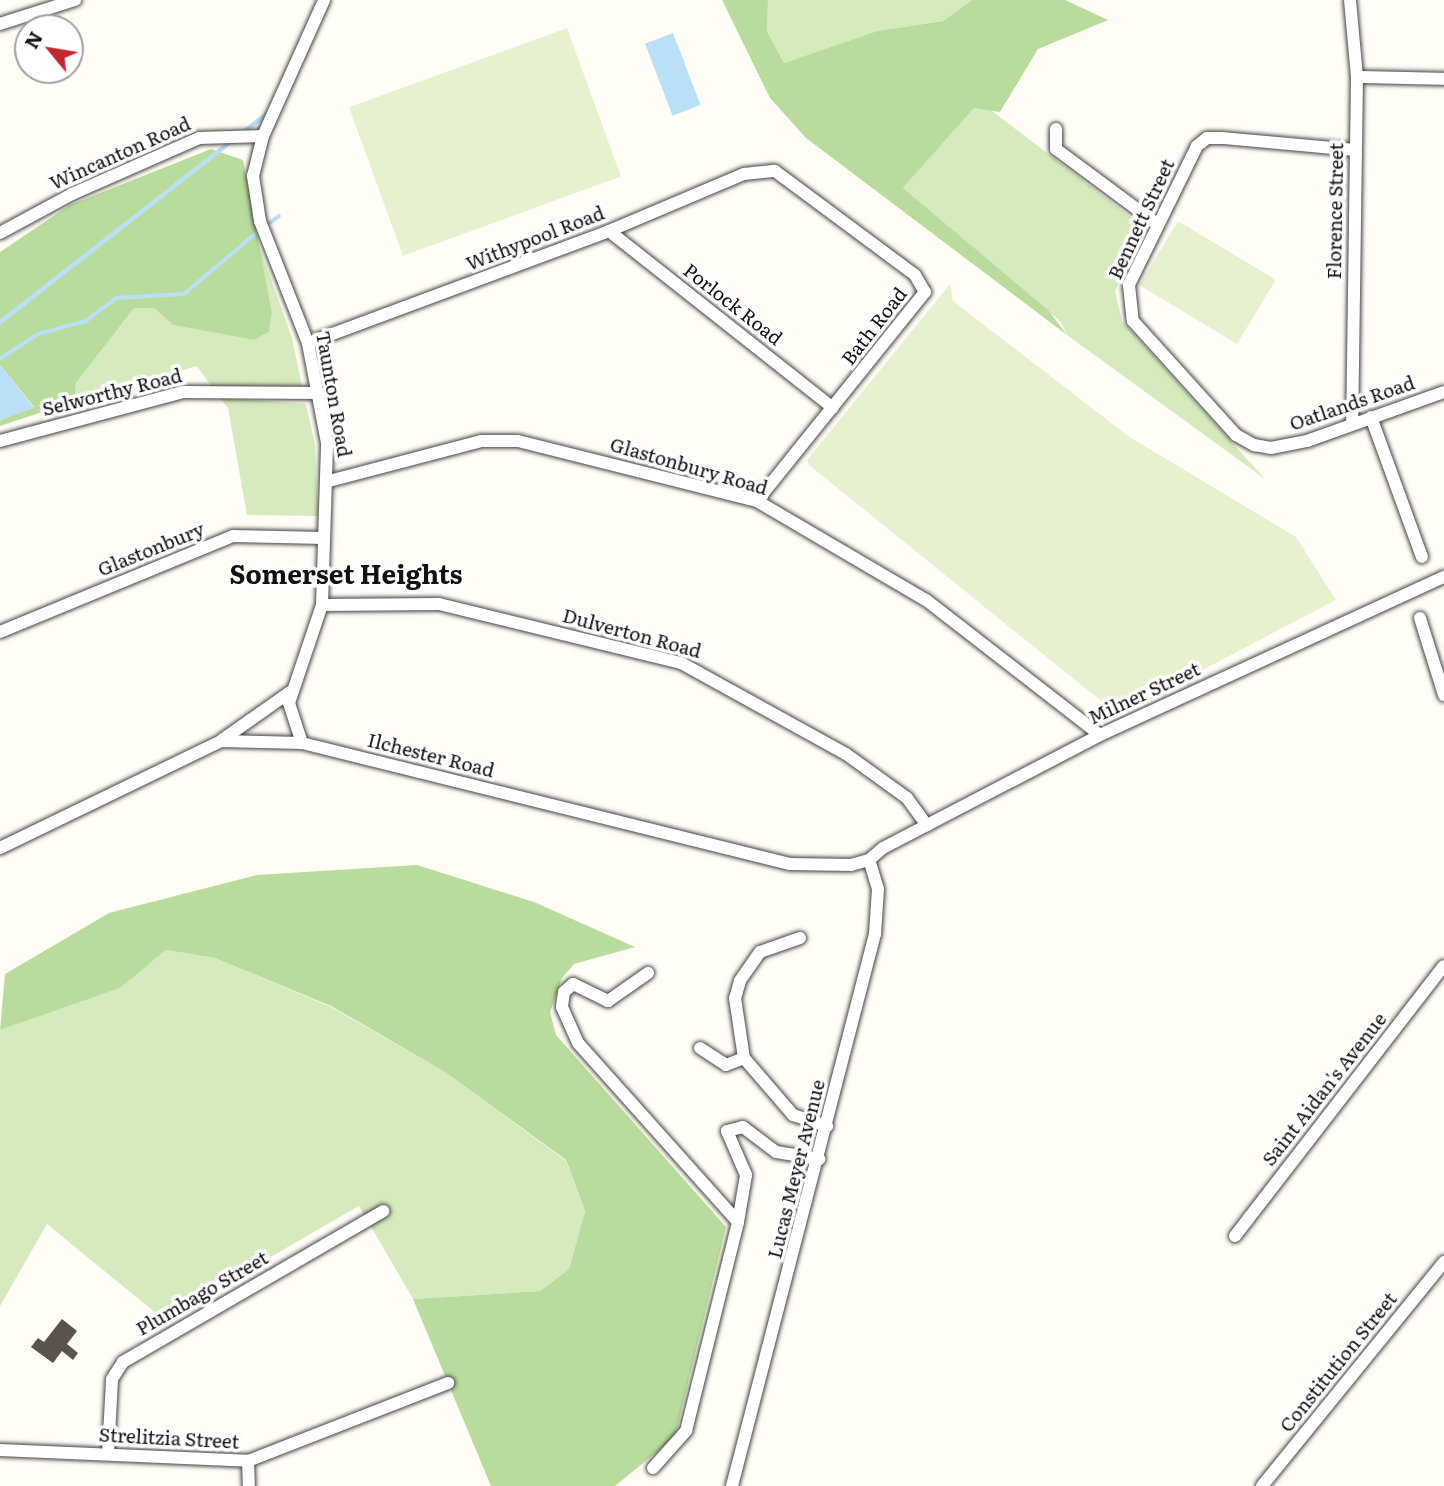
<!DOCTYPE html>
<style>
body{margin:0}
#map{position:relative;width:1444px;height:1486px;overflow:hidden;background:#fffdf5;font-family:Literata,serif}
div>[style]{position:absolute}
.green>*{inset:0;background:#d5ebbd}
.forest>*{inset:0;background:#b9dc9c}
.pitch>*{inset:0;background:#e6f2cf;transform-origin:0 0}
.water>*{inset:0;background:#b9e0f7;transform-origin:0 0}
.stream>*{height:3.5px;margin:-1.75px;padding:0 1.75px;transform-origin:1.75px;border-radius:1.75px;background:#b9e0f7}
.building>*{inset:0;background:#5a524d}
.roads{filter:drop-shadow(0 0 2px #444) drop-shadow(0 0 2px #444)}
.street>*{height:12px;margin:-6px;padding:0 6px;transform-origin:6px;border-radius:6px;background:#fff}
span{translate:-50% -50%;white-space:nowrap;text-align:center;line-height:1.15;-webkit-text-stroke:7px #fff;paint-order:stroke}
.street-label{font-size:19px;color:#111}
.district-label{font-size:26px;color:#111;font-weight:700}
.north{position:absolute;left:14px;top:14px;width:70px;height:70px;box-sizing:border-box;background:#fff;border:2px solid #a0a0a0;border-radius:50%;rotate:300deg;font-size:19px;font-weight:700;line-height:28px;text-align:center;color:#111}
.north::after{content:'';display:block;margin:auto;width:24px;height:32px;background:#c4262e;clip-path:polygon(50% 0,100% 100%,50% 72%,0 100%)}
</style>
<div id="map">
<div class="green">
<div style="clip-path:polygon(768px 0,972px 0,943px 21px,877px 31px,784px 63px,767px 31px)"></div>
<div style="clip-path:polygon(987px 107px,1145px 228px,1115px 291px,1122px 321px,1265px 479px,1067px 335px,1061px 322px,903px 188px,974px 108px)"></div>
<div style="clip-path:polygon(258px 243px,292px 338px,302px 386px,212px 387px,197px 366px,75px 401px,76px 383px,134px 308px,154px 308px,173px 325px,254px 340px,269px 332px,272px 313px)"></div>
<div style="clip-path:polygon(220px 398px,306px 404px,315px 445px,318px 516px,247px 515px,228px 408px)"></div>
<div style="clip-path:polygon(166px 950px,215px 958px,331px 1007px,445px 1072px,566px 1161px,585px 1211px,569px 1269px,540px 1291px,413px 1299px,359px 1206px,163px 1319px,47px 1224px,0 1306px,0 1030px,119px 988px)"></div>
</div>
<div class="forest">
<div style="clip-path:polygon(722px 0,768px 0,767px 31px,784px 63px,877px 31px,943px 21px,972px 0,1065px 0,1108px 20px,1038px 49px,1000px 112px,974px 108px,903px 188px,1048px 310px,1067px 335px,806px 138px,770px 98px)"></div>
<div style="clip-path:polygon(211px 149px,243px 160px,272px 313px,269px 332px,254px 340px,173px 325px,154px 308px,134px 308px,76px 383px,75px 401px,0 426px,0 420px,34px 407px,0 365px,0 252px,70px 205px)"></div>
<div style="clip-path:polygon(417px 865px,534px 902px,635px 947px,574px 964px,562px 978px,550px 1012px,556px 1035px,726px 1227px,675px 1437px,615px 1486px,491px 1486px,413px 1299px,540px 1291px,569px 1269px,585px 1211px,566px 1160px,445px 1072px,331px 1006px,215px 958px,166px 950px,120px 988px,0 1030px,5px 974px,109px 913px,257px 875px)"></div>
</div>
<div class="pitch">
<div style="left:567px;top:28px;width:158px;height:232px;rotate:70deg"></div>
<div style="left:1178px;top:221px;width:114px;height:75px;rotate:31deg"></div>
<div style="clip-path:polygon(950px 284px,953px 301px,1128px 436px,1296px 537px,1336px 600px,1132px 707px,1106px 705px,809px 465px,807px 460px)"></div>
</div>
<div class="water">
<div style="left:673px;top:33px;width:77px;height:30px;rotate:69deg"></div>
<div style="clip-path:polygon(0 365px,34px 408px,0 420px)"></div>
</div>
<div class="stream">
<div style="left:242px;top:133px;width:34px;rotate:-38deg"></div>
<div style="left:243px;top:133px;width:34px;rotate:-38deg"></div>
<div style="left:270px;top:223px;width:11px;rotate:-38deg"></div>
<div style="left:0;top:322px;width:296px;rotate:-38deg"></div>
<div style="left:0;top:323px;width:293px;rotate:-38.1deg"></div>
<div style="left:0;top:359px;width:45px;rotate:-33.3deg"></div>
<div style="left:38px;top:334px;width:50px;rotate:-15.2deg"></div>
<div style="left:86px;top:321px;width:39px;rotate:-37deg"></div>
<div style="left:117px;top:298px;width:67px;rotate:-3.4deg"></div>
<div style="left:184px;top:294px;width:92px;rotate:-40.1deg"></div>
</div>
<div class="building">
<div style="clip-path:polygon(62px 1319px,77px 1331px,67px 1344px,78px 1353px,73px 1360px,62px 1351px,53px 1363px,31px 1347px,38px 1338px,44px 1342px)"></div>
</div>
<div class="roads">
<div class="street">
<div style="left:1350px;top:0;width:77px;rotate:84.8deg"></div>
<div style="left:1357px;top:77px;width:346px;rotate:90.8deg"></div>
<div style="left:0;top:24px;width:79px;rotate:-17.7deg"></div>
<div style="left:1357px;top:77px;width:87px;rotate:1.3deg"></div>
<div style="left:1056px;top:129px;width:20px;rotate:90deg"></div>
<div style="left:1056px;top:149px;width:126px;rotate:36.6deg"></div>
<div style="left:1355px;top:150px;width:134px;rotate:-174.8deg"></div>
<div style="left:1222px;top:138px;width:15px;rotate:180deg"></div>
<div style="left:1207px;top:138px;width:13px;rotate:141deg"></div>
<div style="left:1197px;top:146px;width:155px;rotate:116.1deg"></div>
<div style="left:1129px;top:285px;width:36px;rotate:84deg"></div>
<div style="left:1133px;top:321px;width:154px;rotate:47.9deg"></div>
<div style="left:1236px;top:435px;width:21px;rotate:29deg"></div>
<div style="left:1254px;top:445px;width:17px;rotate:10deg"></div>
<div style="left:1271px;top:448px;width:37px;rotate:-11deg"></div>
<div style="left:1307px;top:441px;width:145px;rotate:-19.7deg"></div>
<div style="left:609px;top:231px;width:285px;rotate:38.3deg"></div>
<div style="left:0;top:233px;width:82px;rotate:-28.4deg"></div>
<div style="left:72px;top:194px;width:139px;rotate:-23.8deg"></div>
<div style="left:199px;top:138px;width:64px;rotate:-1.8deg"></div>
<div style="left:308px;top:343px;width:321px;rotate:-20.4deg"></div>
<div style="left:609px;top:231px;width:147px;rotate:-22.9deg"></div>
<div style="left:744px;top:174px;width:31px;rotate:-6deg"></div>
<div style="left:775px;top:171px;width:174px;rotate:36.6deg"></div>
<div style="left:915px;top:275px;width:20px;rotate:60deg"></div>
<div style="left:925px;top:292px;width:268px;rotate:128.8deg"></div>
<div style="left:1371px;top:417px;width:149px;rotate:70deg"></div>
<div style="left:0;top:441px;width:189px;rotate:-15deg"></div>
<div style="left:183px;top:392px;width:135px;rotate:0.4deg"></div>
<div style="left:329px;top:481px;width:157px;rotate:-14.7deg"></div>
<div style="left:481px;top:441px;width:37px"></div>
<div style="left:518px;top:441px;width:246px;rotate:14.1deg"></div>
<div style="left:757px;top:501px;width:196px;rotate:30.4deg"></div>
<div style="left:926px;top:600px;width:220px;rotate:37.8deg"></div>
<div style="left:322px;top:605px;width:117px;rotate:-0.5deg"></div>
<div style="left:439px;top:604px;width:249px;rotate:13.7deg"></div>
<div style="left:681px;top:663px;width:188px;rotate:28.9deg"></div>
<div style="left:846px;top:754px;width:75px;rotate:35.8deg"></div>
<div style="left:907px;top:798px;width:34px;rotate:54deg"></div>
<div style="left:1420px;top:618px;width:81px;rotate:72.7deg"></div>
<div style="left:0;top:632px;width:252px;rotate:-22.4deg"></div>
<div style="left:233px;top:536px;width:91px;rotate:1.3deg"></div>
<div style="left:222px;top:740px;width:83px;rotate:-35.2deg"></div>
<div style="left:302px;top:743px;width:42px;rotate:-108deg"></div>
<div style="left:289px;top:703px;width:103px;rotate:-71.4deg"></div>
<div style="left:322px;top:605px;width:162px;rotate:-88.2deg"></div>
<div style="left:327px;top:443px;width:102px;rotate:-100.8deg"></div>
<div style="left:308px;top:343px;width:131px;rotate:-111.5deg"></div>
<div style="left:260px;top:221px;width:46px;rotate:-98.8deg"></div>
<div style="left:253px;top:176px;width:41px;rotate:-76deg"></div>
<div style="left:263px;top:136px;width:149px;rotate:-65.8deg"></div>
<div style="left:0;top:848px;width:246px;rotate:-25.8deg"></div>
<div style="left:221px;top:741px;width:81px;rotate:1.4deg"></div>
<div style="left:302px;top:743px;width:503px;rotate:13.93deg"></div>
<div style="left:790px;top:864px;width:61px;rotate:0.9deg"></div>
<div style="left:851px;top:865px;width:19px;rotate:-16deg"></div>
<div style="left:869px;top:860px;width:18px;rotate:-41deg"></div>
<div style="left:883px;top:848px;width:245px;rotate:-27.5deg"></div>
<div style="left:1100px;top:735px;width:379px;rotate:-24.7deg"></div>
<div style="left:800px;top:938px;width:42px;rotate:160.7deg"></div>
<div style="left:760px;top:952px;width:35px;rotate:125deg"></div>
<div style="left:740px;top:981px;width:18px;rotate:106deg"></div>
<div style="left:735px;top:998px;width:61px;rotate:81.5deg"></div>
<div style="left:744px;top:1058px;width:75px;rotate:49.3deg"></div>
<div style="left:793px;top:1115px;width:36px;rotate:18deg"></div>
<div style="left:648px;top:973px;width:49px;rotate:145deg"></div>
<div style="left:608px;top:1001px;width:39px;rotate:-154deg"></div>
<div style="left:573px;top:984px;width:12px;rotate:138deg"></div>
<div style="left:564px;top:992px;width:15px;rotate:98deg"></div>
<div style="left:562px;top:1007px;width:39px;rotate:66deg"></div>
<div style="left:578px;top:1043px;width:240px;rotate:48.2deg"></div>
<div style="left:700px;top:1048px;width:31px;rotate:33deg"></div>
<div style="left:726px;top:1065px;width:19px;rotate:-21deg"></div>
<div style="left:1235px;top:1236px;width:341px;rotate:-52.3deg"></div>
<div style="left:0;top:1450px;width:248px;rotate:2.5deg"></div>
<div style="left:248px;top:1461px;width:215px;rotate:-21.3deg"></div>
<div style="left:108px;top:1454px;width:75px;rotate:-86.9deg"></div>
<div style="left:112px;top:1379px;width:20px;rotate:-57deg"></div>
<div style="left:123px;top:1362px;width:301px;rotate:-30.1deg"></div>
<div style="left:248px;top:1461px;width:25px;rotate:88deg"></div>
<div style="left:653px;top:1468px;width:50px;rotate:-48.3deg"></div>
<div style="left:686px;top:1431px;width:215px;rotate:-76deg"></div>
<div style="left:738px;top:1222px;width:48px;rotate:-80.3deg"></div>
<div style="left:746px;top:1175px;width:48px;rotate:-113.4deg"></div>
<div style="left:727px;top:1131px;width:16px;rotate:-14deg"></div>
<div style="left:743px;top:1127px;width:41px;rotate:37.1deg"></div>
<div style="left:776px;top:1152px;width:44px;rotate:9.2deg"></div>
<div style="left:732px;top:1486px;width:570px;rotate:-75.48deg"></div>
<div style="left:875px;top:934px;width:45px;rotate:-86.2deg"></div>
<div style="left:878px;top:889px;width:30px;rotate:-107deg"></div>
<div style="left:1262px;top:1486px;width:289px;rotate:-50.9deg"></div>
</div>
</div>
<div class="street-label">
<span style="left:120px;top:153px;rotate:-24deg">Wincanton Road</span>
<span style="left:1335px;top:211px;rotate:-89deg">Florence Street</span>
<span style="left:1141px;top:219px;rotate:-65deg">Bennett Street</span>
<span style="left:535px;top:238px;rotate:-21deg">Withypool Road</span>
<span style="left:733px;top:304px;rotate:38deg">Porlock Road</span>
<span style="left:874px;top:326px;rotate:-52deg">Bath Road</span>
<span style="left:112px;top:392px;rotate:-14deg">Selworthy Road</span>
<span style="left:334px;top:394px;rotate:80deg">Taunton Road</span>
<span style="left:1352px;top:403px;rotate:-19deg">Oatlands Road</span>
<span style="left:689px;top:466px;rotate:16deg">Glastonbury Road</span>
<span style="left:151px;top:549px;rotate:-22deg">Glastonbury</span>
<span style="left:632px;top:633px;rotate:15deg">Dulverton Road</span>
<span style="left:1144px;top:693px;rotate:-25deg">Milner Street</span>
<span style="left:431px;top:755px;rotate:14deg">Ilchester Road</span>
<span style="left:1324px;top:1089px;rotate:-52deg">Saint Aidan's Avenue</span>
<span style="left:796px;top:1169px;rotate:-76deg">Lucas Meyer Avenue</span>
<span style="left:202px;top:1293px;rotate:-30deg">Plumbago Street</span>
<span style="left:1338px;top:1362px;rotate:-51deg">Constitution Street</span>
<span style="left:169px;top:1438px;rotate:3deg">Strelitzia Street</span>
</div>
<div class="district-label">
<span style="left:346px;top:573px">Somerset Heights</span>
</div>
<div class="north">N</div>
</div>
